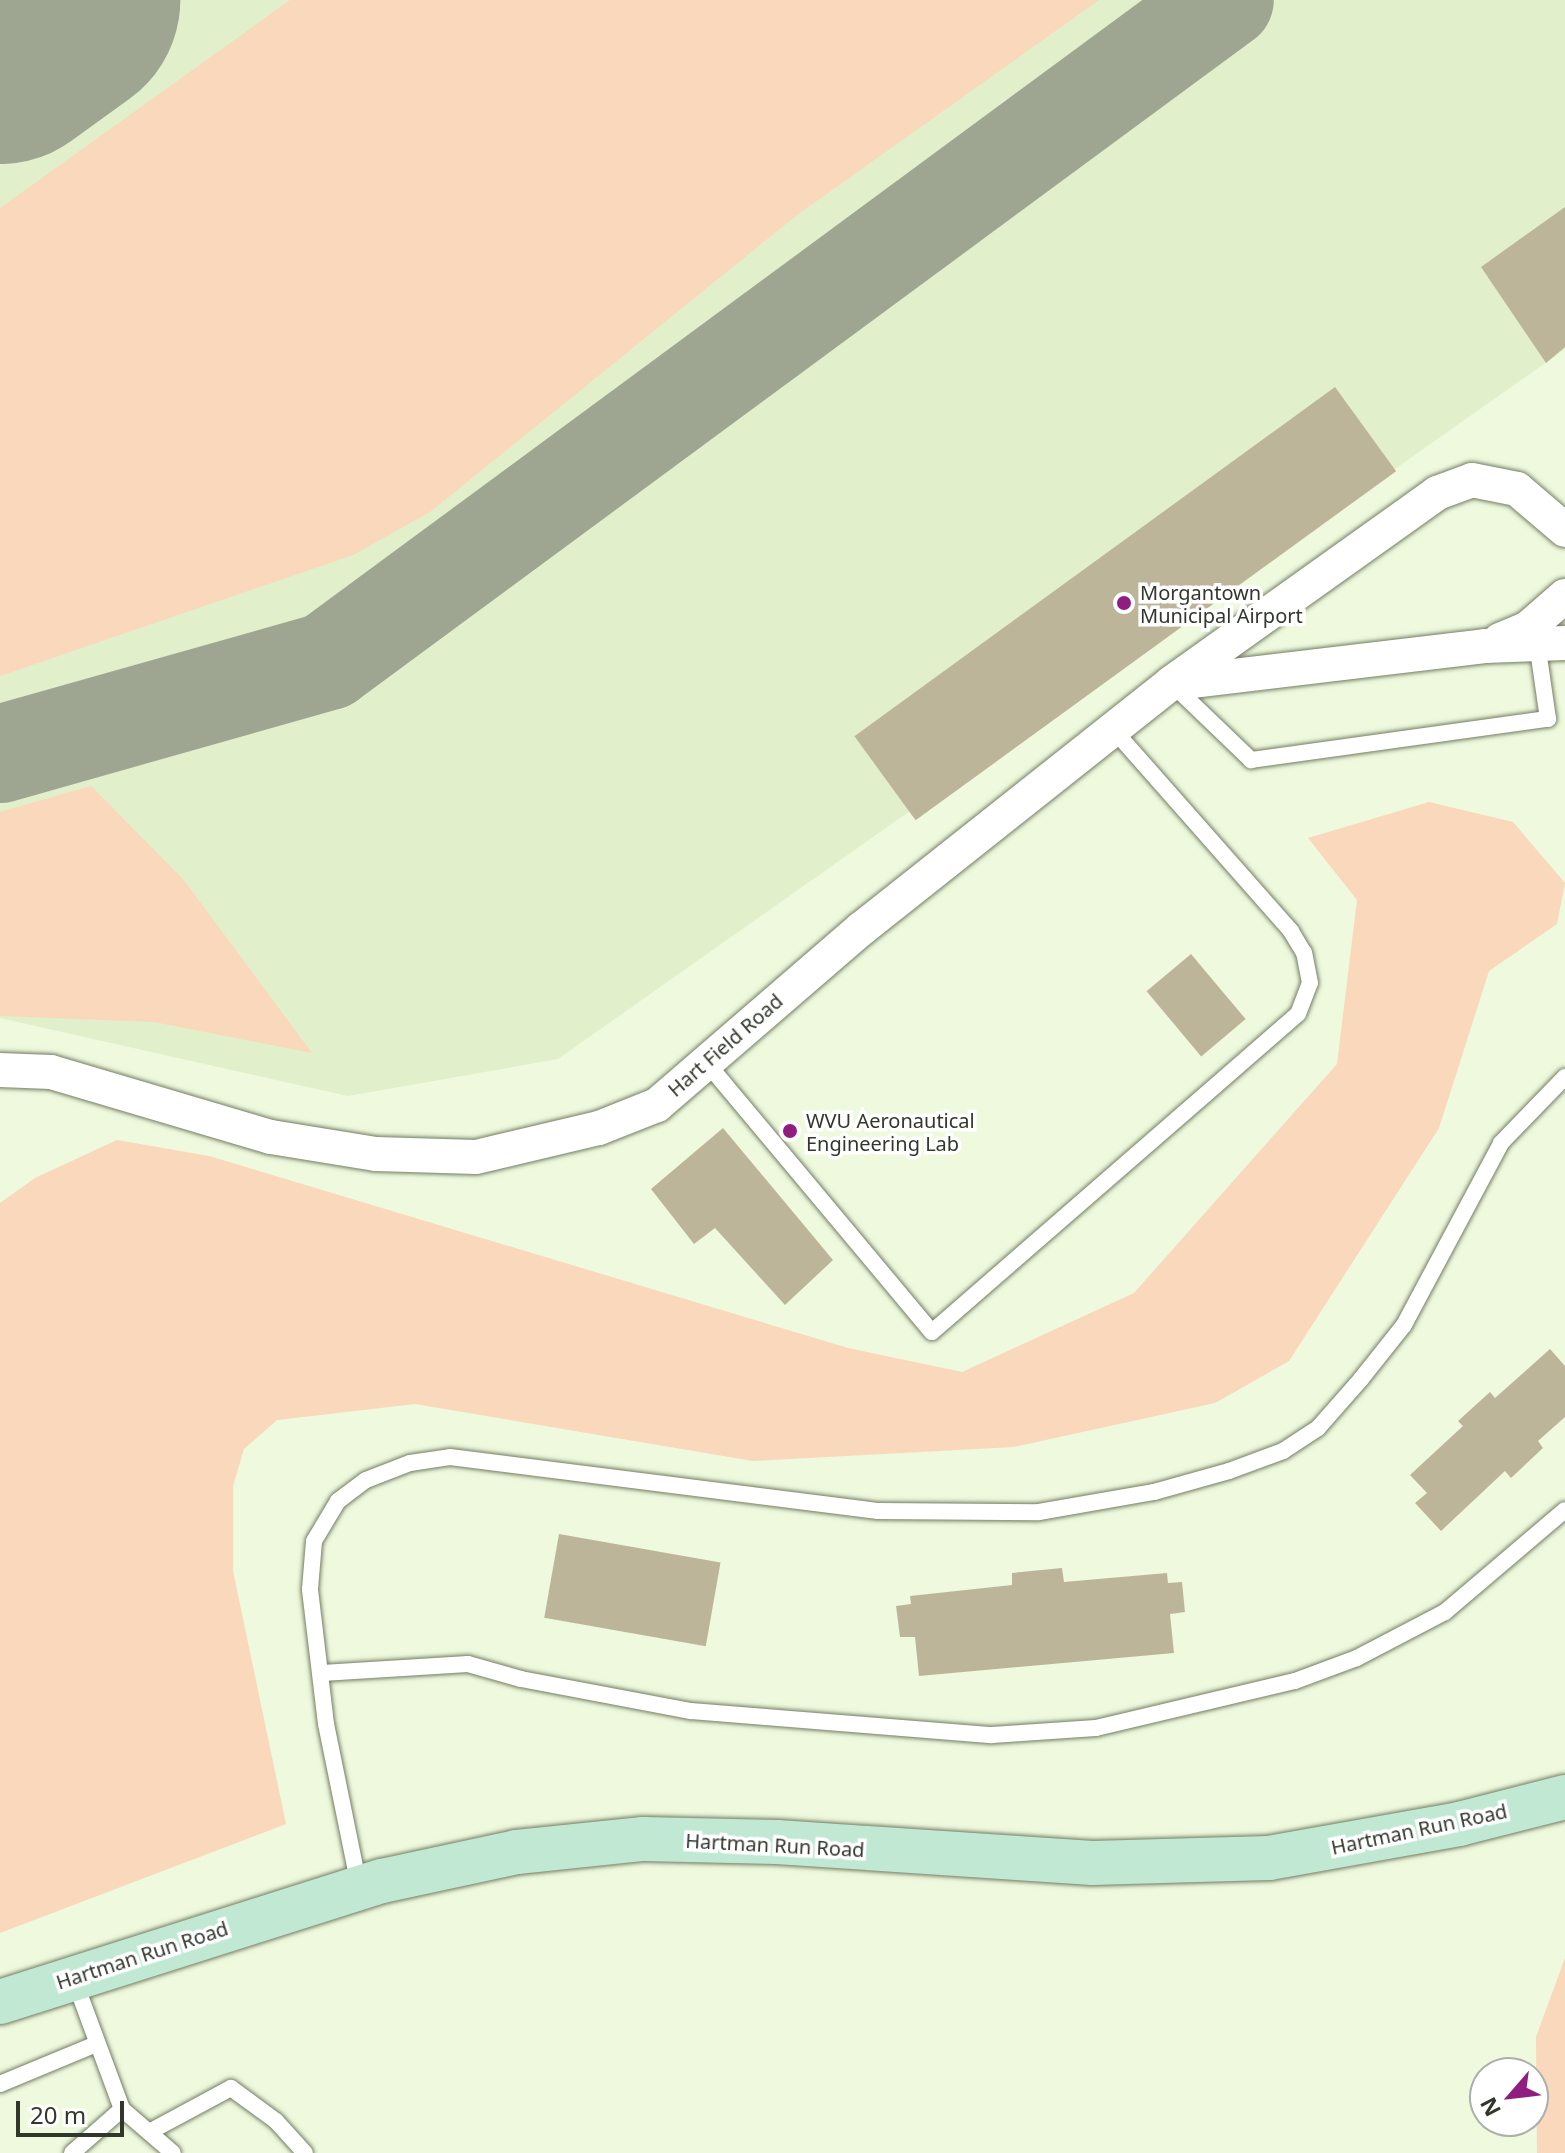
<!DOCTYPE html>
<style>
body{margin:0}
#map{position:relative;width:1565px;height:2153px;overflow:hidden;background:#eef9dd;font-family:"Noto Sans",sans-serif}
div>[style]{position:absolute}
.built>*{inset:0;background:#e1efcb}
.green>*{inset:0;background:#f9d8bb}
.taxiway>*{height:98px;margin:-49px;padding:0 49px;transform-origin:49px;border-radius:49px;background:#9ea692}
.runway>*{height:244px;margin:-122px;padding:0 122px;transform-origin:122px;border-radius:122px;background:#9ea692}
.building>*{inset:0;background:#bdb59a;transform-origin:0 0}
.roads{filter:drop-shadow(0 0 2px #747d64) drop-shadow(0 0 2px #747d64)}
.lane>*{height:16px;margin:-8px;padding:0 8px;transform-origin:8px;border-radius:8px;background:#fff}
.street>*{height:34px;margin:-17px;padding:0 17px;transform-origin:17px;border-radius:17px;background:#fff}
.secondary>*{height:44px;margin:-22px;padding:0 22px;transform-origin:22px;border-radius:22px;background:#c0e8d3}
.dots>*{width:22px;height:22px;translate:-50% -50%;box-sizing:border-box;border:4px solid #fff;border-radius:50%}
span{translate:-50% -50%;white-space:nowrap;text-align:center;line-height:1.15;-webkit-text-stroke:7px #fff;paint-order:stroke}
.poi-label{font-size:20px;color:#32372c}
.left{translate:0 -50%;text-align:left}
.street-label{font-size:20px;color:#32372c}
.north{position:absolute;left:1469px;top:2057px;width:80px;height:80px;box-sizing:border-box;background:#fff;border:2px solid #adafab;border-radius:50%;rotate:242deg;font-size:22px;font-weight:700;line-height:32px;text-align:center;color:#32372c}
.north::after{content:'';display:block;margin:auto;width:28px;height:36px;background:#8f1e80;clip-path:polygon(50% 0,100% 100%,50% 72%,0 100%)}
.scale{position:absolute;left:16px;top:2101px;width:108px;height:36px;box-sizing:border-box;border:4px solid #32372c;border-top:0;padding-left:10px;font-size:24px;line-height:28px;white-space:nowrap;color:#32372c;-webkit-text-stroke:6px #fff;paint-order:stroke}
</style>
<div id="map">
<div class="built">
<div style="clip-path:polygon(0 0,1565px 0,1565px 349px,558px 1059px,348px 1096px,0 1018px)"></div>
</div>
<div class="green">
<div style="clip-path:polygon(290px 0,1099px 0,797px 215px,430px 512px,353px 555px,0 676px,0 208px)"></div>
<div style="clip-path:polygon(91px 786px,183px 879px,312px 1053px,154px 1022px,0 1016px,0 812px)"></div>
<div style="clip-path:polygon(1429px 802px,1513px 822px,1565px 883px,1557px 924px,1489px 971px,1439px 1128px,1289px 1361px,1215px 1403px,1014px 1447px,753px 1461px,415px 1404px,277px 1420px,244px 1449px,233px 1486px,233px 1571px,286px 1824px,0 1933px,0 1203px,35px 1178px,117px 1140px,209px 1156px,848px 1348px,962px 1372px,1134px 1293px,1337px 1064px,1357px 900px,1308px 838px)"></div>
<div style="clip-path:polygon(1565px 1958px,1565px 2153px,1537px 2153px,1536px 2037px)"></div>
</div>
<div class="taxiway">
<div style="left:0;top:754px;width:341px;rotate:-15.8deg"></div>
<div style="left:328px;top:661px;width:1114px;rotate:-36.39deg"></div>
</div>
<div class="runway">
<div style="left:0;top:42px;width:72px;rotate:-35.9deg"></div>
</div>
<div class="building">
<div style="clip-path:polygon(1565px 207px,1565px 347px,1546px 363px,1481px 267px)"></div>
<div style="left:1335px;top:387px;width:104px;height:594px;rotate:54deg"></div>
<div style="left:1191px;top:954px;width:85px;height:58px;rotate:50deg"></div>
<div style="clip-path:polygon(723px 1128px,833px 1260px,785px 1305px,715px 1228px,694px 1244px,651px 1189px)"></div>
<div style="clip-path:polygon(1550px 1349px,1565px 1366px,1565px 1417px,1538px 1441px,1543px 1448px,1511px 1478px,1505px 1471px,1441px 1531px,1415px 1503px,1427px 1493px,1410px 1475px,1463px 1426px,1458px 1421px,1490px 1392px,1495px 1398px)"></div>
<div style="left:559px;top:1534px;width:164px;height:85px;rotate:10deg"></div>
<div style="clip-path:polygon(1062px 1568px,1064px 1582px,1167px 1573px,1168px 1583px,1182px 1582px,1185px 1612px,1170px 1614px,1174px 1653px,919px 1676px,915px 1637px,900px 1637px,896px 1606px,911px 1604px,910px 1596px,1012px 1585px,1012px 1573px)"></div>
</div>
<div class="roads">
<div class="lane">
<div style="left:1172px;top:684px;width:110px;rotate:43.9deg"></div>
<div style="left:1251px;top:760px;width:300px;rotate:-7.9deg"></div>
<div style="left:1548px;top:719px;width:77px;rotate:-98.2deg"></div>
<div style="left:706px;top:1062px;width:352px;rotate:50.1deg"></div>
<div style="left:932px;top:1332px;width:485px;rotate:-41deg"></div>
<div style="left:1298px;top:1014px;width:33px;rotate:-69deg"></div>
<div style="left:1310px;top:983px;width:31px;rotate:-101deg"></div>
<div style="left:1304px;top:953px;width:26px;rotate:-121deg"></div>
<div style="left:1291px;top:931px;width:269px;rotate:-131.4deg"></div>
<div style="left:322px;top:1673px;width:146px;rotate:-3.5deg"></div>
<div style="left:468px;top:1664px;width:55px;rotate:15.8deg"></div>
<div style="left:521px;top:1679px;width:173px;rotate:10.7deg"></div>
<div style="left:691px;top:1711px;width:302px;rotate:4.6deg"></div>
<div style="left:992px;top:1735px;width:104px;rotate:-3.9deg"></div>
<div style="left:1096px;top:1728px;width:204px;rotate:-13.3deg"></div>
<div style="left:1295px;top:1681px;width:66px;rotate:-20.4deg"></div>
<div style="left:1357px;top:1658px;width:99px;rotate:-27.6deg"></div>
<div style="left:1445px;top:1612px;width:157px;rotate:-40.4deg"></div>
<div style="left:359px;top:1886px;width:165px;rotate:-101.5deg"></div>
<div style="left:326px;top:1724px;width:136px;rotate:-96.8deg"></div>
<div style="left:310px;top:1589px;width:48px;rotate:-85.2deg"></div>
<div style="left:314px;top:1541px;width:47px;rotate:-59deg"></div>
<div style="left:338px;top:1501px;width:35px;rotate:-37deg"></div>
<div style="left:366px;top:1480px;width:47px;rotate:-21.1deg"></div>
<div style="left:410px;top:1463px;width:40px;rotate:-8.5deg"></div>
<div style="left:450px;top:1457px;width:430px;rotate:7.2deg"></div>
<div style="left:877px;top:1511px;width:162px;rotate:0.4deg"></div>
<div style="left:1039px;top:1512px;width:117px;rotate:-9.9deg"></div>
<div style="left:1154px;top:1492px;width:78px;rotate:-15.6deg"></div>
<div style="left:1229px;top:1471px;width:58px;rotate:-20.3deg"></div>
<div style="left:1283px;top:1451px;width:42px;rotate:-33.3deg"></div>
<div style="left:1318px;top:1428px;width:65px;rotate:-48.7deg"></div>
<div style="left:1361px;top:1379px;width:69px;rotate:-51.5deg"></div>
<div style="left:1404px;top:1325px;width:206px;rotate:-61.9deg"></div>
<div style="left:1501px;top:1143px;width:92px;rotate:-45.9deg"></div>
<div style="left:75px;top:1982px;width:135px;rotate:69.7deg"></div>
<div style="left:122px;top:2109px;width:67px;rotate:40.8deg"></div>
<div style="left:0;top:2084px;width:102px;rotate:-22.5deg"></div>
<div style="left:151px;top:2131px;width:91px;rotate:-28.3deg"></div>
<div style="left:231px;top:2088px;width:56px;rotate:36.3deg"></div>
<div style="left:276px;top:2121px;width:43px;rotate:47.8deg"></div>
<div style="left:72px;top:2153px;width:67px;rotate:-41.3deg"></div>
</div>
<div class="street">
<div style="left:1500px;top:640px;width:30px;rotate:-23deg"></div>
<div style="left:1528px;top:628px;width:49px;rotate:-40.9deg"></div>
<div style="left:1175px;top:683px;width:312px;rotate:-6.8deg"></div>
<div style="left:1485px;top:646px;width:80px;rotate:-2.1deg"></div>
<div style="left:0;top:1070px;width:51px;rotate:2.2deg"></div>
<div style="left:51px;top:1072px;width:229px;rotate:16.5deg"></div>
<div style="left:271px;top:1137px;width:106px;rotate:9.2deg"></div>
<div style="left:376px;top:1154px;width:100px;rotate:1.7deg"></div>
<div style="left:476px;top:1157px;width:126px;rotate:-13.3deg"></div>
<div style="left:599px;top:1128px;width:62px;rotate:-21.6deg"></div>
<div style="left:657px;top:1105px;width:269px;rotate:-40.8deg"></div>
<div style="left:861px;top:929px;width:396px;rotate:-38.4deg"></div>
<div style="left:1171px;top:683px;width:327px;rotate:-35.5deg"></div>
<div style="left:1437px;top:493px;width:37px;rotate:-20deg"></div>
<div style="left:1472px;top:480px;width:46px;rotate:11.3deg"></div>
<div style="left:1517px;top:489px;width:63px;rotate:40.5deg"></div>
</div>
<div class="secondary">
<div style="left:0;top:2002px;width:401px;rotate:-17.6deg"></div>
<div style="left:382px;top:1881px;width:138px;rotate:-12.1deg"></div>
<div style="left:517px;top:1852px;width:127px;rotate:-5.9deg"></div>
<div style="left:643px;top:1839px;width:134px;rotate:1.3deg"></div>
<div style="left:777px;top:1842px;width:316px;rotate:3.8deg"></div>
<div style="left:1092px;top:1863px;width:177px;rotate:-1.6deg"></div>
<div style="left:1269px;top:1858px;width:193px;rotate:-10.1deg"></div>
<div style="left:1459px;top:1824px;width:109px;rotate:-14.3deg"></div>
</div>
</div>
<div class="dots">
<div style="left:1124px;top:603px;background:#8f1e80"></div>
<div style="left:790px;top:1131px;background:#8f1e80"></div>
</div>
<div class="poi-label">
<span class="left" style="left:1140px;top:604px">Morgantown<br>Municipal Airport</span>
<span class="left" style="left:806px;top:1132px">WVU Aeronautical<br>Engineering Lab</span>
</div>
<div class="street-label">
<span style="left:725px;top:1045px;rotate:-41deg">Hart Field Road</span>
<span style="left:1419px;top:1829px;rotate:-12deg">Hartman Run Road</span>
<span style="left:775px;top:1845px;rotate:3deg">Hartman Run Road</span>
<span style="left:142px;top:1955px;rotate:-18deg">Hartman Run Road</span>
</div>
<div class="north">N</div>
<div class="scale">20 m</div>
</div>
